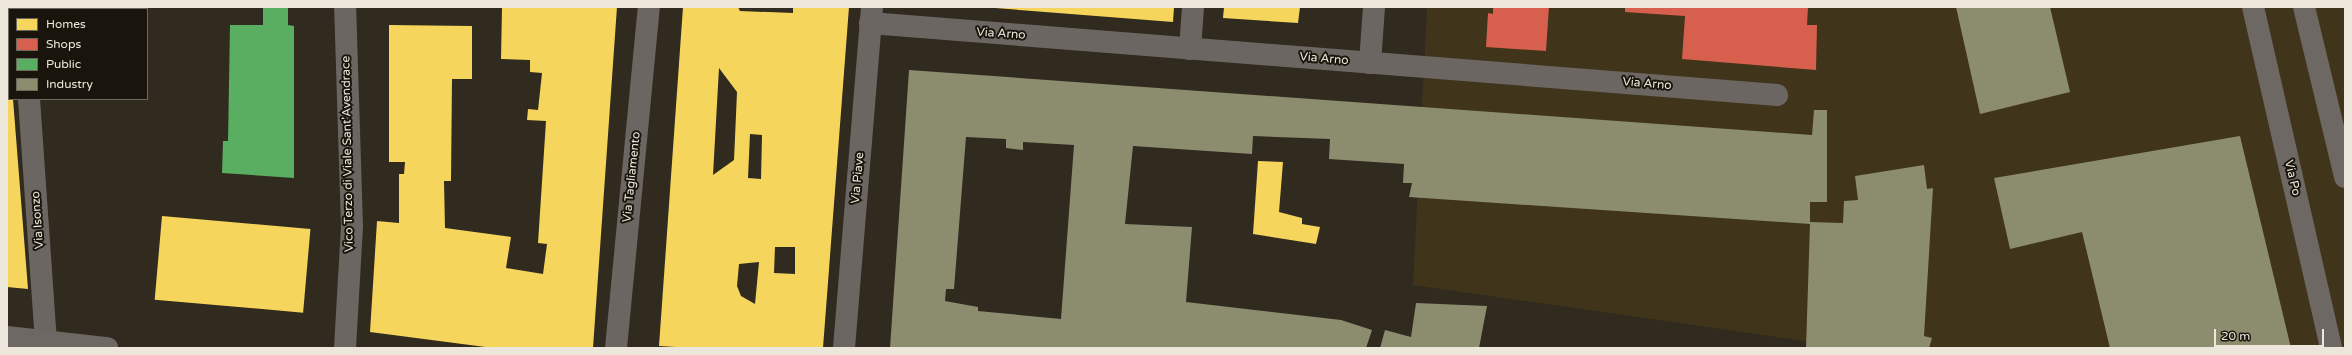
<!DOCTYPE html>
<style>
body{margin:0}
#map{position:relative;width:2352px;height:355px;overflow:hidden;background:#302a1f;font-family:"Varela Round",sans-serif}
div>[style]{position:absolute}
.built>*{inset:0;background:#40341a}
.homes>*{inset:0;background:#f6d55c;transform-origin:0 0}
.shops>*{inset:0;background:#d6604d}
.public>*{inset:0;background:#5aae61}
.industry>*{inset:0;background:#8c8c6e}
.minor>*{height:22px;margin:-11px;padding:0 11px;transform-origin:11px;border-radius:11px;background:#6b6662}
.secondary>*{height:22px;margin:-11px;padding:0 11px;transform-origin:11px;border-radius:11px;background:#6d6863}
span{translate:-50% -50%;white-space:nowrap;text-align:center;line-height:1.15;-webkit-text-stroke:4px #1a150c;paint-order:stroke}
.street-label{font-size:12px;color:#ede6da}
.frame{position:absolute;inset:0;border:8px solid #ede6da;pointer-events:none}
.legend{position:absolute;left:8px;top:8px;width:140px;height:92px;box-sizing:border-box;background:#1a150c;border:1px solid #6e695e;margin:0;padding:5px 7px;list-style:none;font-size:12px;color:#ede6da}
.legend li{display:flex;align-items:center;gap:8px;height:20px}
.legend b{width:20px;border:1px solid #6e695e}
.scale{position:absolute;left:2214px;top:329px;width:110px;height:18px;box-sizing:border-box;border:2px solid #ede6da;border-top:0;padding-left:5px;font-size:12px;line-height:14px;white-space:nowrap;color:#ede6da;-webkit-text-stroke:3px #1a150c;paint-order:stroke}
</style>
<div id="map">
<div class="built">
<div style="clip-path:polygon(1427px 7px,2345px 7px,2345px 348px,1826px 348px,1826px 344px,1413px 285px)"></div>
</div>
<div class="homes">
<div style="clip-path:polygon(502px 7px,617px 7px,593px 348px,493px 348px,370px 332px,377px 221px,399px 223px,399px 174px,404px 174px,405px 162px,389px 162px,389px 25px,472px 26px,472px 79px,452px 79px,451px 181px,444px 181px,445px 228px,511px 237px,506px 268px,543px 274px,547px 244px,538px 243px,546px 121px,527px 120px,528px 109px,538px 110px,542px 73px,530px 72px,530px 60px,501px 59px)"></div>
<div style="clip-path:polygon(evenodd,683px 7px,738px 7px,740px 11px,793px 13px,793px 7px,849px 7px,823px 348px,692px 348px,659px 346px,683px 7px,719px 68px,737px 92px,734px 160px,713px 175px,719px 68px,683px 7px,750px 134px,762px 135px,761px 179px,748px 178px,750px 134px,683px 7px,775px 247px,795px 247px,795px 274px,774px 273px,775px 247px,683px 7px,759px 262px,755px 304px,741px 296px,737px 286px,739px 264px,759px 262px)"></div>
<div style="clip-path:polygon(982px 7px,1174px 7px,1173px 22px)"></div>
<div style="clip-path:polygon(1224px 7px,1300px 7px,1298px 23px,1223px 18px)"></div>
<div style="clip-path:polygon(7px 30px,9px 42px,9px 99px,13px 99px,28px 289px,7px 287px)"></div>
<div style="clip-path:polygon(1258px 161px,1283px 162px,1279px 212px,1302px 218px,1302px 224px,1320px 227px,1316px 244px,1253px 234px)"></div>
<div style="left:162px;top:216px;width:149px;height:84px;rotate:5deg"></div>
</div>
<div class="shops">
<div style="clip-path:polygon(1493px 7px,1549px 7px,1546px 51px,1486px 47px,1488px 13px,1493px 14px)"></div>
<div style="clip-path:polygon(1625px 7px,1808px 7px,1807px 25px,1817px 25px,1816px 70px,1682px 59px,1685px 16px,1625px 12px)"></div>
</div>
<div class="public">
<div style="clip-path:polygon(263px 7px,288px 7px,288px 25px,294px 26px,294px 178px,222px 173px,223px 141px,228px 141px,230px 25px,263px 25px)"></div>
</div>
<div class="industry">
<div style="clip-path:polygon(1956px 7px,2050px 7px,2070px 92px,1980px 114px)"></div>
<div style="clip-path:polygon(evenodd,909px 70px,1812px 135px,1814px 110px,1827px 110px,1827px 202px,1810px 202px,1810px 222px,1843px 223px,1844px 201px,1858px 200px,1855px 176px,1924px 165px,1927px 189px,1933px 188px,1924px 336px,1932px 338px,1929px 348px,1806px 348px,1810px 224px,1409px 197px,1412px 183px,1403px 183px,1404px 164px,1329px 159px,1330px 139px,1253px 136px,1252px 154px,1133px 146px,1125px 224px,1192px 227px,1186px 302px,1341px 320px,1372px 330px,1366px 348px,890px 348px,909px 70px,966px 137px,1006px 139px,1006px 148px,1023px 150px,1023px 142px,1074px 145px,1061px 319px,978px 311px,978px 307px,945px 301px,946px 289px,954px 289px,966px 137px)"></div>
<div style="clip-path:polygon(2240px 136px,2291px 348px,2110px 348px,2082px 232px,2010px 249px,1994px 178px)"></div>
<div style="clip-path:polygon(1416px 303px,1487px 306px,1479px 348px,1380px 348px,1385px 330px,1411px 337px)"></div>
</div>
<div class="minor">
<div style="left:23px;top:7px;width:2px;rotate:90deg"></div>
<div style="left:870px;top:23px;width:910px;rotate:4.54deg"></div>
<div style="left:1190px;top:49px;width:42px;rotate:-85.9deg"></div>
<div style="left:1370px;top:63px;width:56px;rotate:-85.9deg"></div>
<div style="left:29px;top:99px;width:244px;rotate:86deg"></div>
<div style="left:345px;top:348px;width:122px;rotate:-86.7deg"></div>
<div style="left:352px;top:226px;width:219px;rotate:-91.8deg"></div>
<div style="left:616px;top:348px;width:343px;rotate:-84.5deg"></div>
<div style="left:844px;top:348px;width:342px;rotate:-85.3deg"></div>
</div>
<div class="secondary">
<div style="left:2253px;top:7px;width:350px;rotate:77.1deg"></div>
<div style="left:2304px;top:7px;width:175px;rotate:76.4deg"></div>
<div style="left:7px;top:337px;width:101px;rotate:6.3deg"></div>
</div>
<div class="street-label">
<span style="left:1001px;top:34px;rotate:4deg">Via Arno</span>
<span style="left:1324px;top:59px;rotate:5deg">Via Arno</span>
<span style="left:1647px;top:84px;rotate:5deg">Via Arno</span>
<span style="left:348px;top:154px;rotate:-91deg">Vico Terzo di Viale Sant'Avendrace</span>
<span style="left:632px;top:177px;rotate:-84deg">Via Tagliamento</span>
<span style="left:858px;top:178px;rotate:-85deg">Via Piave</span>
<span style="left:2292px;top:178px;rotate:77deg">Via Po</span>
<span style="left:38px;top:220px;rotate:-94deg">Via Isonzo</span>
</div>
<div class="frame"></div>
<ul class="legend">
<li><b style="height:11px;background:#f6d55c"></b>Homes</li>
<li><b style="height:11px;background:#d6604d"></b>Shops</li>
<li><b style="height:11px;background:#5aae61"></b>Public</li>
<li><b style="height:11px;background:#8c8c6e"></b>Industry</li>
</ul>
<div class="scale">20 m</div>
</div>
